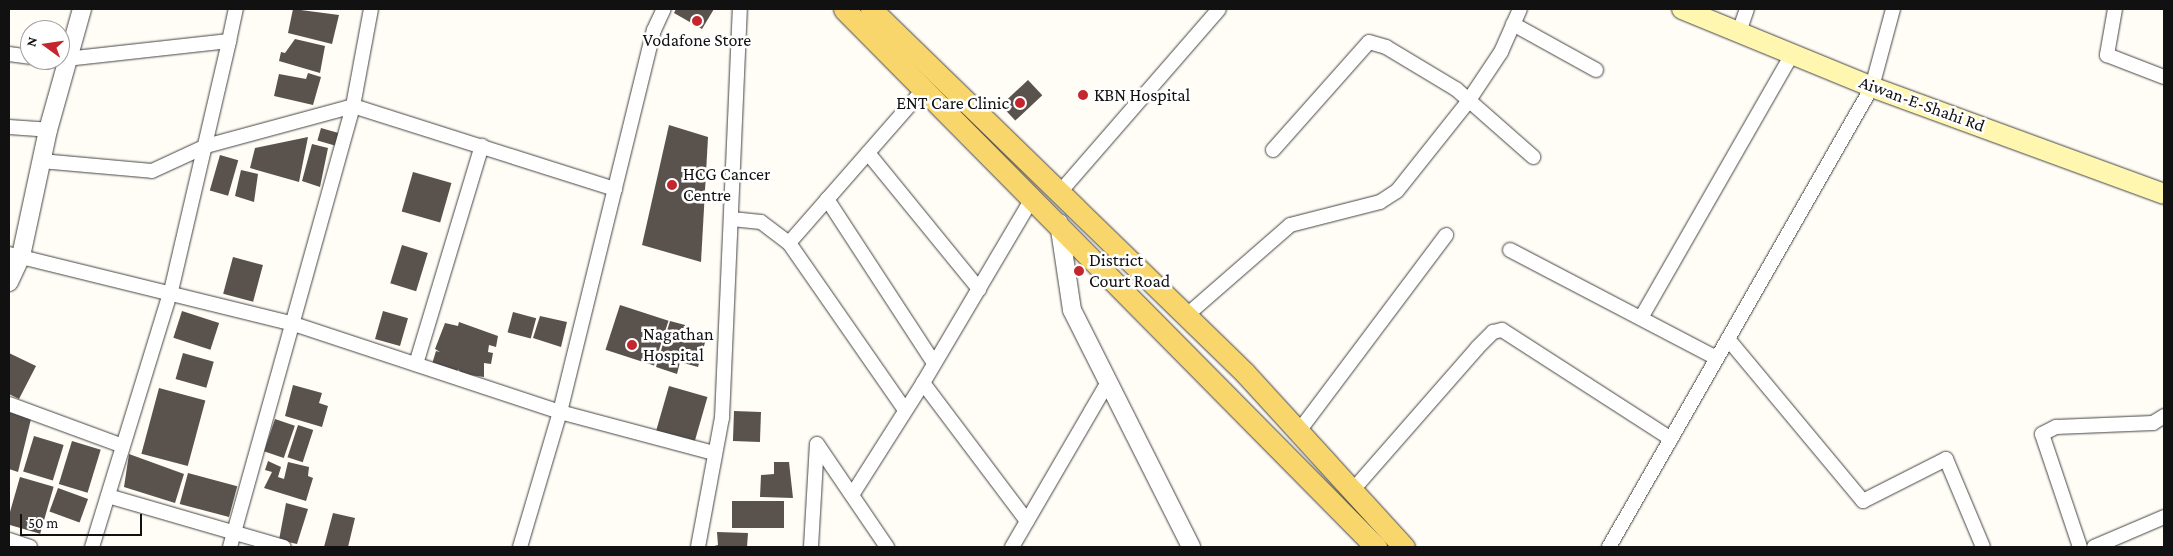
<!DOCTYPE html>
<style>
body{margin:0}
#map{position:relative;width:2173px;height:556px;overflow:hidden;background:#fffdf5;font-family:"Crimson Pro",serif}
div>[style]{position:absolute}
.building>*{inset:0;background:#5a524d;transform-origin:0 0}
.roads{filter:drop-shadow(0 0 1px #444) drop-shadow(0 0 1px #444)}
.minor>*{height:14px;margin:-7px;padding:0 7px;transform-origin:7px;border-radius:7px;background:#fff}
.tertiary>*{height:18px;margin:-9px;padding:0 9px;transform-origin:9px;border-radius:9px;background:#fff}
.secondary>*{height:20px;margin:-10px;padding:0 10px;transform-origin:10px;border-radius:10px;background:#fff6b0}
.primary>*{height:21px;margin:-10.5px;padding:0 10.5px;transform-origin:10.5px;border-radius:10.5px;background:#f9d66b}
.dots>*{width:14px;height:14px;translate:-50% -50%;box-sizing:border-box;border:2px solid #fff;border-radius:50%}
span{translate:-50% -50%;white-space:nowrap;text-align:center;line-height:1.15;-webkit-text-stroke:5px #fff;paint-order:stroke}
.poi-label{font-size:18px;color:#111}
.left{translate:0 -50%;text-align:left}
.right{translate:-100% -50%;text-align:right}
.street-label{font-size:18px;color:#111}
.frame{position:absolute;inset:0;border:10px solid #111;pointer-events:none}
.north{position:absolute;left:20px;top:20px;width:50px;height:50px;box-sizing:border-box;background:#fff;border:1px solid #a0a0a0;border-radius:50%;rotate:284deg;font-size:14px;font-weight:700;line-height:20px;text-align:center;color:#111}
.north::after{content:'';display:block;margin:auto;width:18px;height:22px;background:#c4262e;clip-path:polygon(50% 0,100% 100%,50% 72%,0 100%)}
.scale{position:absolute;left:20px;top:514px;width:122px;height:22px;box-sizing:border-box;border:2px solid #111;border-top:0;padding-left:6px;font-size:15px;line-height:18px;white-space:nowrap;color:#111;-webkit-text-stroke:4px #fff;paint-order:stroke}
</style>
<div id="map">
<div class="building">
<div style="clip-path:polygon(293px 9px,339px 15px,332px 44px,288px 33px)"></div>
<div style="clip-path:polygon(676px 9px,714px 9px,702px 29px,674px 13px)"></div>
<div style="clip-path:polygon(295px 39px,325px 46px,320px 73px,279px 61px,281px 52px,285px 53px)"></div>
<div style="clip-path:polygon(308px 73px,321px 77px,313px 105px,274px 96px,279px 74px,306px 79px)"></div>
<div style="left:1028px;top:80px;width:21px;height:37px;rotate:47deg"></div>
<div style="clip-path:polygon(669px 125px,708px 137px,701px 262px,642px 245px)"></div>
<div style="left:321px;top:128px;width:19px;height:13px;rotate:16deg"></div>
<div style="clip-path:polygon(308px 137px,299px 182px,250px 168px,255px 148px)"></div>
<div style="clip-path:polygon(312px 144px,328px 148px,320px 187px,302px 181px)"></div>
<div style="left:220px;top:155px;width:19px;height:37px;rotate:16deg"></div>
<div style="clip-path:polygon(241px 170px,258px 174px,254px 202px,235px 196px)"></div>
<div style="left:413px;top:172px;width:40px;height:41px;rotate:16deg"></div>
<div style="left:402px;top:245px;width:27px;height:40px;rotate:17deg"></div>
<div style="left:233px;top:257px;width:31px;height:38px;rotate:15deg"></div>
<div style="left:620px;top:305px;width:51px;height:47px;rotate:18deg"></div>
<div style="left:182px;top:311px;width:39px;height:28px;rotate:18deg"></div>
<div style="left:383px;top:311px;width:26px;height:29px;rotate:16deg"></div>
<div style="left:513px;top:312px;width:24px;height:21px;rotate:15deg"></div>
<div style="clip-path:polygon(540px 316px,567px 322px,561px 347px,533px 338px)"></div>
<div style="clip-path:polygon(670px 321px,685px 325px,685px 333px,706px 339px,698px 367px,680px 362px,677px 374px,656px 367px)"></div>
<div style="clip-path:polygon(459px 322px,498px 336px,496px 347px,489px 345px,488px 352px,493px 353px,491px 364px,484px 363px,484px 377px,462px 374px,458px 369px,456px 376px,432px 364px,436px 351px,440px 352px,435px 349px,445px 323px,458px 326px)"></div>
<div style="clip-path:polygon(9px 353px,36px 366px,19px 399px,9px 394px)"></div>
<div style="left:183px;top:353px;width:32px;height:27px;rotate:16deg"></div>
<div style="clip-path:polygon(293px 385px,322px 393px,319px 403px,328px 406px,322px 427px,285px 416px)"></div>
<div style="left:669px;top:386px;width:40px;height:50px;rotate:16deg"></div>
<div style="left:159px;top:388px;width:48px;height:68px;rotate:15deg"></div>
<div style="left:734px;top:411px;width:27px;height:30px;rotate:2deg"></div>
<div style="clip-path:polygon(9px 412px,31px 419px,18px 472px,9px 469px)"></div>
<div style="left:275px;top:419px;width:21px;height:34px;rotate:19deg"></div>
<div style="left:298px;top:425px;width:16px;height:34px;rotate:18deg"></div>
<div style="left:34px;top:436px;width:31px;height:37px;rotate:17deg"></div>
<div style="left:72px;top:441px;width:30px;height:45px;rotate:17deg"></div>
<div style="clip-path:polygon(129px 454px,184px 474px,175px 503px,124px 487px)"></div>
<div style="clip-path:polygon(268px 461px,281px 467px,278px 477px,284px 479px,288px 462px,309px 467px,308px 476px,313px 478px,306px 501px,264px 488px,272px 472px,265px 470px)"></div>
<div style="clip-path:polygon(774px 462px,789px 462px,793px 498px,760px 497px,761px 475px,774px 474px)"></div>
<div style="left:188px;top:473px;width:51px;height:32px;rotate:15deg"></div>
<div style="left:20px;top:477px;width:35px;height:49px;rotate:16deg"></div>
<div style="left:58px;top:488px;width:32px;height:25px;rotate:20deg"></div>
<div style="left:732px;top:501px;width:52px;height:27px"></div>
<div style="clip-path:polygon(286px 503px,308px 509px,297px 544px,279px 540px)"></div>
<div style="clip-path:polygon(333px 513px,355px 518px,348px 547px,324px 547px)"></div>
<div style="clip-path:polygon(717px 532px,748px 533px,747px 547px,711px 547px,718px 545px)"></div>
</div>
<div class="roads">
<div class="minor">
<div style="left:2115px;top:9px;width:47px;rotate:99.9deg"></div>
<div style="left:2107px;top:55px;width:61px;rotate:21.1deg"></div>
<div style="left:1513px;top:24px;width:95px;rotate:29deg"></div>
<div style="left:1739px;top:32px;width:24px;rotate:-71deg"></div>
<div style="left:9px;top:54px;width:21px;rotate:8deg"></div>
<div style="left:57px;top:60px;width:173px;rotate:-6.3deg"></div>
<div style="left:229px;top:41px;width:33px;rotate:-78deg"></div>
<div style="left:9px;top:127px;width:39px;rotate:4deg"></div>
<div style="left:1273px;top:150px;width:144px;rotate:-48.4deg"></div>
<div style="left:1369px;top:42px;width:18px;rotate:16deg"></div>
<div style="left:1386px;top:47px;width:82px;rotate:31deg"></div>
<div style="left:1456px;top:89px;width:103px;rotate:41.4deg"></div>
<div style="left:868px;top:153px;width:176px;rotate:50.8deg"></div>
<div style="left:41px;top:161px;width:111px;rotate:5.1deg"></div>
<div style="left:152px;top:171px;width:60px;rotate:-24.8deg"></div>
<div style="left:206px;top:146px;width:152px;rotate:-15.2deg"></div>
<div style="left:353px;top:106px;width:275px;rotate:17.6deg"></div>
<div style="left:1060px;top:192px;width:242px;rotate:-49deg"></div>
<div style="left:827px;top:199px;width:196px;rotate:56.9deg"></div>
<div style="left:732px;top:219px;width:29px;rotate:6deg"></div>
<div style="left:761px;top:222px;width:35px;rotate:37deg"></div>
<div style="left:789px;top:243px;width:203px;rotate:55.2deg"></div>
<div style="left:789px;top:243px;width:205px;rotate:-48.8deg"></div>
<div style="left:1510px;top:250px;width:233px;rotate:27.6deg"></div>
<div style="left:9px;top:254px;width:293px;rotate:13.8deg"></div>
<div style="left:294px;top:324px;width:280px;rotate:18.3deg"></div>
<div style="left:560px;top:412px;width:159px;rotate:14.9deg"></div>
<div style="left:1187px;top:315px;width:137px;rotate:-41.1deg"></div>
<div style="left:1290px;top:225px;width:93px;rotate:-14.3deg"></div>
<div style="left:1380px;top:202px;width:20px;rotate:-33deg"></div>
<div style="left:1397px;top:191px;width:112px;rotate:-51.5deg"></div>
<div style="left:1467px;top:103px;width:61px;rotate:-56.3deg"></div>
<div style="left:1501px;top:52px;width:47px;rotate:-66.2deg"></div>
<div style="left:1641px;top:318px;width:304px;rotate:-60.2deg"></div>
<div style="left:1728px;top:339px;width:211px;rotate:50.2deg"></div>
<div style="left:1863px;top:501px;width:93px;rotate:-26.8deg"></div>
<div style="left:1946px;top:459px;width:95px;rotate:67.2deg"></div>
<div style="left:416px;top:364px;width:228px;rotate:-73.2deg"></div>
<div style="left:9px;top:404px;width:121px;rotate:20.2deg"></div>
<div style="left:1299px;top:431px;width:245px;rotate:-53.1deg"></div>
<div style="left:817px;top:444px;width:125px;rotate:55.8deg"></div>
<div style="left:1352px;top:491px;width:190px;rotate:-48.8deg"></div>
<div style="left:1477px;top:348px;width:23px;rotate:-45deg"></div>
<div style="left:1493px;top:332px;width:9px;rotate:-13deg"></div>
<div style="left:1502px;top:330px;width:201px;rotate:32.8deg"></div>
<div style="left:852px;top:495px;width:133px;rotate:-57.6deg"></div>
<div style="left:108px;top:496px;width:183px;rotate:16.2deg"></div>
<div style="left:1027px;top:521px;width:173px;rotate:-127deg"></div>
<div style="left:923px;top:383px;width:216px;rotate:-59.4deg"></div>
<div style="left:9px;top:540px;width:22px;rotate:18deg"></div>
<div style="left:92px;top:547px;width:268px;rotate:-72.9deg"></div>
<div style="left:171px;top:291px;width:257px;rotate:-76.9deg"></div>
<div style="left:230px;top:547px;width:458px;rotate:-74.4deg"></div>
<div style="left:353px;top:106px;width:99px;rotate:-79.5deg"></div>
<div style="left:520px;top:547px;width:141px;rotate:-73.5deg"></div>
<div style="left:560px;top:412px;width:393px;rotate:-76.2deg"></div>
<div style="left:654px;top:30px;width:23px;rotate:-65deg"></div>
<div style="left:698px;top:547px;width:131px;rotate:-79.5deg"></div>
<div style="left:722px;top:418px;width:409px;rotate:-87.5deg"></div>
<div style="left:811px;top:547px;width:103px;rotate:-86.7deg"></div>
<div style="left:1012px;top:547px;width:191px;rotate:-59.8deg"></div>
<div style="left:1609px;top:547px;width:530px;rotate:-60.24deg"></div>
<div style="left:1872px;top:87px;width:81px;rotate:-74.9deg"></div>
<div style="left:2080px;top:547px;width:119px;rotate:-108.6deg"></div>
<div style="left:2042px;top:434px;width:16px;rotate:-27deg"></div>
<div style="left:2056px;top:427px;width:97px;rotate:-2.4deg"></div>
<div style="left:2153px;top:423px;width:13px;rotate:-32deg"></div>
<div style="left:2094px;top:547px;width:76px;rotate:-23.2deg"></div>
</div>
<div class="tertiary">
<div style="left:1059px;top:223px;width:88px;rotate:81.5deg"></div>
<div style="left:1072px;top:310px;width:265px;rotate:63.3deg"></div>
<div style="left:9px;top:282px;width:29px;rotate:-65deg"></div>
<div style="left:21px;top:256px;width:129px;rotate:-77.9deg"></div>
<div style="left:48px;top:130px;width:126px;rotate:-74.3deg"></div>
</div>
<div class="secondary">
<div style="left:1682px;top:9px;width:205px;rotate:22.3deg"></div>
<div style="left:1872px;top:87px;width:311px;rotate:20.1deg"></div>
</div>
<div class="primary">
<div style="left:844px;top:9px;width:757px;rotate:45.32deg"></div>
<div style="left:871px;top:9px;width:522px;rotate:44.22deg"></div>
<div style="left:1245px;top:373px;width:236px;rotate:47.6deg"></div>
</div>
</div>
<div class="dots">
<div style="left:697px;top:21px;background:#c4262e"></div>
<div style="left:1083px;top:95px;background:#c4262e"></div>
<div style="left:1020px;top:103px;background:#c4262e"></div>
<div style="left:672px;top:185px;background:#c4262e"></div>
<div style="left:1079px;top:271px;background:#c4262e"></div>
<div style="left:632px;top:345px;background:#c4262e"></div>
</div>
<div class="poi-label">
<span style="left:697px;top:40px">Vodafone Store</span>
<span class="left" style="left:1094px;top:95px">KBN Hospital</span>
<span class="right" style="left:1009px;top:103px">ENT Care Clinic</span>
<span class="left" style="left:683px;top:185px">HCG Cancer<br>Centre</span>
<span class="left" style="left:1089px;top:271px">District<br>Court Road</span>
<span class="left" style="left:643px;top:345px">Nagathan<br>Hospital</span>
</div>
<div class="street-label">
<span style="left:1922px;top:104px;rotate:20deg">Aiwan-E-Shahi Rd</span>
</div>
<div class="frame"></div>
<div class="north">N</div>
<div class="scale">50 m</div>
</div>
